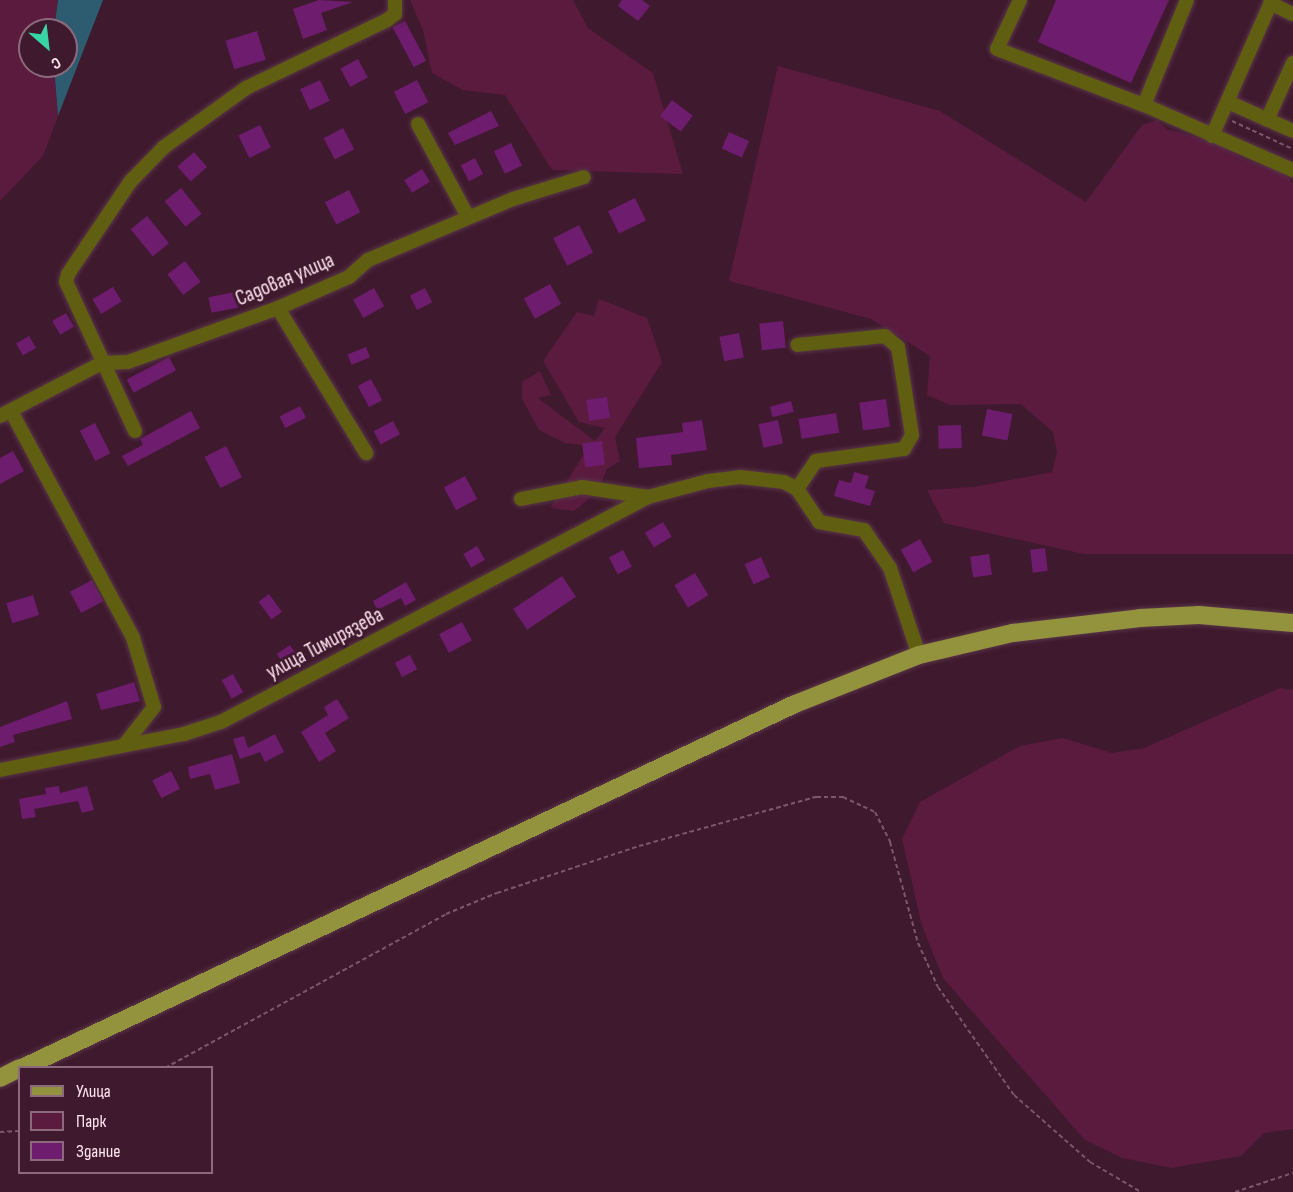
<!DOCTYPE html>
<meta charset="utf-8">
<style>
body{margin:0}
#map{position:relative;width:1293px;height:1192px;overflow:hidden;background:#3f192d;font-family:"Sofia Sans Condensed",sans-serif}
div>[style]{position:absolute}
.green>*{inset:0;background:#5a1b3f}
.water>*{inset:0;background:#2d5c70}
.building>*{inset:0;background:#6e1c6d;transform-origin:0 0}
.path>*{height:2px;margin-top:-1px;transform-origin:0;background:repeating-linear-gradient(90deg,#7a5869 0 4.5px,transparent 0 7.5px)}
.roads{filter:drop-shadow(0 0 2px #5a3548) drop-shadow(0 0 2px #5a3548)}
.minor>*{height:14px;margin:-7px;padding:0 7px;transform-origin:7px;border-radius:7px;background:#605e10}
.major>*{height:18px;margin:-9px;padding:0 9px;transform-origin:9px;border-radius:9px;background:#93923d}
span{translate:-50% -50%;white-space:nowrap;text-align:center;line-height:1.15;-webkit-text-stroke:6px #3f192d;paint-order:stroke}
.street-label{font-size:21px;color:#ffe4f0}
.legend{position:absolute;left:18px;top:1066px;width:195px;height:108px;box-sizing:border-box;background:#3f192d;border:2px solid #8c6a7b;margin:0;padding:8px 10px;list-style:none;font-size:18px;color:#ffe4f0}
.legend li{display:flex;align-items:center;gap:12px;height:30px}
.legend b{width:30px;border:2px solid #8c6a7b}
.north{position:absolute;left:18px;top:18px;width:60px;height:60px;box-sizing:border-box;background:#3f192d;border:2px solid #8c6a7b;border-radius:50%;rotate:152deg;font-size:16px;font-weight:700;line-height:24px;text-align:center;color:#ffe4f0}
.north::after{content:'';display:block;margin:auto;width:21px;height:27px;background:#37d4a6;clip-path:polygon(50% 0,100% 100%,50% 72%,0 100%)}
</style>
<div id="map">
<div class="green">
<div style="clip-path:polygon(0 0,58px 0,54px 30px,30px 30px,30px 66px,54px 66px,58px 116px,43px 156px,0 201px)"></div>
<div style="clip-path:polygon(410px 0,573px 0,588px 28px,653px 73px,683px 174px,552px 170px,505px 95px,463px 90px,432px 73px,423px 30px)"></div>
<div style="clip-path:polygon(778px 66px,940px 111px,1086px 202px,1142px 125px,1157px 120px,1167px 129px,1214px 142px,1246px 160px,1286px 174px,1293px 184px,1293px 554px,1084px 554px,944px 523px,927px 490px,974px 487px,1052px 472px,1057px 452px,1053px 432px,1021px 404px,950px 405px,927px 395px,930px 356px,871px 319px,729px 281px)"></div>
<div style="clip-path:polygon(599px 299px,647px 318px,662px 362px,615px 437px,620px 461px,607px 469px,597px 492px,574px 511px,550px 508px,589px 446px,565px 443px,539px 430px,522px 399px,522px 382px,540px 371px,551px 395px,538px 398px,595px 441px,605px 428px,579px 422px,543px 361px,577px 312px,594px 316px)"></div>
<div style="clip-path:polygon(1280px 688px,1293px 690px,1293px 1129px,1264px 1133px,1241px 1156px,1171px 1168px,1122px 1158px,1085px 1140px,943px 978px,922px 926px,902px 839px,920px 802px,1020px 746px,1063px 738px,1112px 753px,1144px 748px)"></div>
</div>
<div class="water">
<div style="clip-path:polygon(58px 0,103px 0,58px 116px,54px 66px,66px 66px,66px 30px,54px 30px)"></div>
</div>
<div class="building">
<div style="clip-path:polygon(319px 0,353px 2px,321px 13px,327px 30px,303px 39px,293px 9px)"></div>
<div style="clip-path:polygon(622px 0,642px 0,650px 6px,638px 21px,618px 6px)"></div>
<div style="clip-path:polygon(1056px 0,1169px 0,1131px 83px,1038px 42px)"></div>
<div style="left:405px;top:21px;width:45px;height:14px;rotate:62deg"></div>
<div style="left:257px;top:31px;width:30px;height:33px;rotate:73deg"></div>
<div style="left:358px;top:59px;width:21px;height:20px;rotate:62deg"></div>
<div style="left:320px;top:80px;width:23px;height:22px;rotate:65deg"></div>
<div style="left:417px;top:80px;width:25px;height:26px;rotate:63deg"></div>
<div style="left:672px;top:100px;width:26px;height:20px;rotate:37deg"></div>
<div style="clip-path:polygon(491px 111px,499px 126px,455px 145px,448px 133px)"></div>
<div style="left:260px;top:125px;width:25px;height:24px;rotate:64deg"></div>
<div style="left:343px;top:128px;width:24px;height:22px;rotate:62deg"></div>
<div style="left:729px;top:132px;width:22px;height:18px;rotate:24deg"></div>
<div style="left:511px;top:143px;width:25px;height:19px;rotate:64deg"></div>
<div style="left:194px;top:152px;width:20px;height:22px;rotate:49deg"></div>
<div style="left:475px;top:158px;width:18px;height:16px;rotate:63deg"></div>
<div style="left:422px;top:169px;width:15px;height:21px;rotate:58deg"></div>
<div style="left:181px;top:188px;width:33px;height:21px;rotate:51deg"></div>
<div style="left:349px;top:190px;width:25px;height:27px;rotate:63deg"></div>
<div style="left:635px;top:198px;width:25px;height:30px;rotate:64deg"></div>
<div style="left:147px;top:216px;width:35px;height:21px;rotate:51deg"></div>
<div style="left:579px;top:225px;width:31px;height:29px;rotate:63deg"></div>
<div style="left:185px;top:261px;width:26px;height:22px;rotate:53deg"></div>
<div style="left:550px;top:284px;width:23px;height:30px;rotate:61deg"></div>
<div style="left:113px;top:287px;width:17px;height:24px;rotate:59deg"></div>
<div style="left:374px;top:288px;width:21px;height:24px;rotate:61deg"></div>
<div style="left:425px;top:288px;width:16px;height:17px;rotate:63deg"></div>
<div style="left:235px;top:292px;width:16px;height:27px;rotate:79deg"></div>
<div style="left:66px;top:313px;width:16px;height:16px;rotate:60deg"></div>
<div style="left:783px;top:321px;width:27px;height:24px;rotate:84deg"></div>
<div style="left:739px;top:333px;width:25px;height:20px;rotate:79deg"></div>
<div style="left:29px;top:336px;width:14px;height:15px;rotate:60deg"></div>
<div style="left:366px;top:347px;width:11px;height:20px;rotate:68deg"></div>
<div style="left:169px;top:357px;width:15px;height:48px;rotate:62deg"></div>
<div style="left:371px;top:379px;width:24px;height:15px;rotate:62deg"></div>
<div style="left:607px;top:397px;width:21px;height:21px;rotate:82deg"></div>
<div style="left:886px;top:399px;width:28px;height:27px;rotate:82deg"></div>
<div style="left:791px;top:401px;width:11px;height:22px;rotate:75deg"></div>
<div style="left:300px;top:406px;width:13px;height:23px;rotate:63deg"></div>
<div style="left:987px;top:409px;width:26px;height:27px;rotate:11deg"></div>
<div style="clip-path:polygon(191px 411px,200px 428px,128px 466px,122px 456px,143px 445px,140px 439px)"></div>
<div style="left:836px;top:413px;width:20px;height:38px;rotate:81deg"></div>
<div style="clip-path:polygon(702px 420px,707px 450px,671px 455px,672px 465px,639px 468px,636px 438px,683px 432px,682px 423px)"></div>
<div style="left:778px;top:420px;width:24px;height:20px;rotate:78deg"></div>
<div style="left:393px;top:421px;width:15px;height:22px;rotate:62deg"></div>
<div style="left:95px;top:423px;width:34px;height:17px;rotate:63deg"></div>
<div style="left:961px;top:425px;width:23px;height:23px;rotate:88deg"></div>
<div style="left:602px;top:441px;width:24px;height:20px;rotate:83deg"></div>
<div style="left:226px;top:446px;width:35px;height:24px;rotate:63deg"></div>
<div style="clip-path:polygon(13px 451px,24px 471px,0 484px,0 458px)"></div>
<div style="clip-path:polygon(854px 472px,869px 476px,865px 488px,875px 491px,870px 506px,834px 496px,839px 480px,851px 483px)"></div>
<div style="left:465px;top:476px;width:26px;height:24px;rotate:62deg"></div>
<div style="left:663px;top:522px;width:17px;height:21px;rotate:59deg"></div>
<div style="left:920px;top:539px;width:26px;height:22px;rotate:61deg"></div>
<div style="left:477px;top:546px;width:16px;height:16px;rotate:60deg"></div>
<div style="left:1045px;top:548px;width:23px;height:15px;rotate:83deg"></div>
<div style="left:623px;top:550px;width:19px;height:16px;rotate:62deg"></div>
<div style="left:989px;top:554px;width:21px;height:19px;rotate:82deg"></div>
<div style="left:761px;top:557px;width:22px;height:18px;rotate:66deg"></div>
<div style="left:695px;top:573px;width:26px;height:24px;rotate:59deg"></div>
<div style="left:562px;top:576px;width:25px;height:59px;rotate:56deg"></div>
<div style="left:92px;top:580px;width:24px;height:25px;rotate:62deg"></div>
<div style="clip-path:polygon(406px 582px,416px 600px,405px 606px,401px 598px,377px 610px,373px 601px)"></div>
<div style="left:269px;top:594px;width:22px;height:13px;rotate:54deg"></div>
<div style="left:33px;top:595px;width:21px;height:28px;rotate:73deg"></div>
<div style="left:462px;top:622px;width:21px;height:26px;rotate:62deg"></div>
<div style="left:290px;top:645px;width:22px;height:16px;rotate:56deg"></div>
<div style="left:410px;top:655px;width:16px;height:17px;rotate:63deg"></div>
<div style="left:233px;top:674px;width:21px;height:13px;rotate:61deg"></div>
<div style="clip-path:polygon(134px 682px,140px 701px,101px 710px,96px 694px)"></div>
<div style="clip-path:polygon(337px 699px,349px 718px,325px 733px,336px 751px,319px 762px,301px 732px,328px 715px,324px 707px)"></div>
<div style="clip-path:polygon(67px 701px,72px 719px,13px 735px,15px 742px,0 747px,0 727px)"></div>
<div style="clip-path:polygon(275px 734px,284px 752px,265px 762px,260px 752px,240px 759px,233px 739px,244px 736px,248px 748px)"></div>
<div style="clip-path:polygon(232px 754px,240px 783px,215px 790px,210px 774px,190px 779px,188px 767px)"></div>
<div style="left:171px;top:771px;width:20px;height:21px;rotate:63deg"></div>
<div style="clip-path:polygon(59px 786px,60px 793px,87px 786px,94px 810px,82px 813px,78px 801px,34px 809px,36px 817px,22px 819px,19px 799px,46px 794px,45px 788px)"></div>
</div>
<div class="path">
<div style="left:1232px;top:121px;width:67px;rotate:24.7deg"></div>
<div style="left:165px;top:1068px;width:320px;rotate:-28.7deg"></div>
<div style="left:446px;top:914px;width:55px;rotate:-22.4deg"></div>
<div style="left:497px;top:893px;width:150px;rotate:-18.3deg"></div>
<div style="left:639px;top:846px;width:184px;rotate:-15.5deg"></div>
<div style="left:816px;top:797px;width:27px"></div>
<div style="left:843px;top:797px;width:35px;rotate:25deg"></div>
<div style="left:875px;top:812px;width:34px;rotate:63deg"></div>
<div style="left:890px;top:842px;width:105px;rotate:74.5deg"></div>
<div style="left:918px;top:943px;width:48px;rotate:65.6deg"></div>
<div style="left:938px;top:987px;width:132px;rotate:54.9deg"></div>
<div style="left:1014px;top:1095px;width:101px;rotate:41.4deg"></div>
<div style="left:1090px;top:1162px;width:59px;rotate:30.5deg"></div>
<div style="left:0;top:1132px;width:20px;rotate:-3deg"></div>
<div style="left:1235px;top:1192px;width:61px;rotate:-18.1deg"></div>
</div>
<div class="roads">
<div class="minor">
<div style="left:1020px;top:0;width:54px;rotate:115.1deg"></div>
<div style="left:997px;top:49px;width:157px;rotate:20.9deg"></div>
<div style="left:1144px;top:105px;width:163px;rotate:23.6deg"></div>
<div style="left:1270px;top:3px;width:25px;rotate:26deg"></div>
<div style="left:1228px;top:102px;width:71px;rotate:24deg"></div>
<div style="left:1144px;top:105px;width:113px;rotate:-67.7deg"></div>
<div style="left:1267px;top:120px;width:63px;rotate:-65.5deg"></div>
<div style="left:418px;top:124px;width:106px;rotate:61.7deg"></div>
<div style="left:1212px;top:136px;width:149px;rotate:-66.2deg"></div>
<div style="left:278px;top:308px;width:170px;rotate:58.7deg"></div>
<div style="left:11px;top:411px;width:258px;rotate:61.7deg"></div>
<div style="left:133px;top:638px;width:72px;rotate:73.1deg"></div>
<div style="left:154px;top:707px;width:47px;rotate:128.1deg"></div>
<div style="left:0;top:416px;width:115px;rotate:-27.5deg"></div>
<div style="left:102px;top:363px;width:26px;rotate:-2deg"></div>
<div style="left:128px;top:362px;width:159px;rotate:-19.8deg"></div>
<div style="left:278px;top:308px;width:77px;rotate:-23.6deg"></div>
<div style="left:349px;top:277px;width:25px;rotate:-42deg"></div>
<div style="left:368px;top:260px;width:157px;rotate:-22.8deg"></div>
<div style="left:513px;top:199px;width:74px;rotate:-17.2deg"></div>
<div style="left:135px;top:431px;width:164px;rotate:-114.8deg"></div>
<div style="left:66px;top:282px;width:8px;rotate:-76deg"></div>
<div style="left:68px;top:274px;width:111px;rotate:-56deg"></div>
<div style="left:130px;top:182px;width:49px;rotate:-45.8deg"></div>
<div style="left:164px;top:147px;width:101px;rotate:-35.7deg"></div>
<div style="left:246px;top:88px;width:157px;rotate:-25.7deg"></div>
<div style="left:387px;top:20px;width:10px;rotate:-37deg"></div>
<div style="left:395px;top:14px;width:14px;rotate:-90deg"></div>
<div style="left:797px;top:489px;width:34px;rotate:-56deg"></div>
<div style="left:816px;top:461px;width:89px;rotate:-7.8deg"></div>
<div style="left:904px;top:449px;width:16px;rotate:-60deg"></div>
<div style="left:912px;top:435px;width:89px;rotate:-99deg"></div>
<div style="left:898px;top:347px;width:17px;rotate:-140deg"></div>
<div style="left:885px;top:336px;width:88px;rotate:174.2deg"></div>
<div style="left:521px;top:499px;width:62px;rotate:-11.1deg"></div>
<div style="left:582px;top:487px;width:67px;rotate:8.6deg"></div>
<div style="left:0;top:770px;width:187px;rotate:-11.1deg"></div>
<div style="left:184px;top:734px;width:39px;rotate:-18deg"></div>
<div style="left:221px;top:722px;width:483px;rotate:-27.8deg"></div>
<div style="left:648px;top:497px;width:62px;rotate:-14.9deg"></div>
<div style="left:708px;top:481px;width:32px;rotate:-7deg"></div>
<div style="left:740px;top:477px;width:44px;rotate:6.5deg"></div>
<div style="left:784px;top:482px;width:15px;rotate:28deg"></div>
<div style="left:797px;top:489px;width:40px;rotate:56deg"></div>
<div style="left:819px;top:522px;width:46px;rotate:10.1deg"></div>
<div style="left:864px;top:530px;width:46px;rotate:55.6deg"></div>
<div style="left:890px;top:568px;width:92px;rotate:71.6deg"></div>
</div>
<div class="major">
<div style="left:22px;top:1068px;width:854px;rotate:-25.22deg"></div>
<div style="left:795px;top:704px;width:133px;rotate:-21.6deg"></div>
<div style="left:919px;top:655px;width:97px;rotate:-13.2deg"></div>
<div style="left:1013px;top:633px;width:128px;rotate:-6.7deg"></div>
<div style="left:1140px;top:618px;width:59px;rotate:-2.9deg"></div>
<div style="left:1199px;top:615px;width:94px;rotate:4.9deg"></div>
<div style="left:0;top:1078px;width:22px;rotate:-27deg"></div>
</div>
</div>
<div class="street-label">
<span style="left:285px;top:280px;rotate:-23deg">Садовая улица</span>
<span style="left:325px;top:644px;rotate:-28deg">улица Тимирязева</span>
</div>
<ul class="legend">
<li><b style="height:8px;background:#93923d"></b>Улица</li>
<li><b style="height:16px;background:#5a1b3f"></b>Парк</li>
<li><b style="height:16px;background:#6e1c6d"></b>Здание</li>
</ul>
<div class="north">С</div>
</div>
